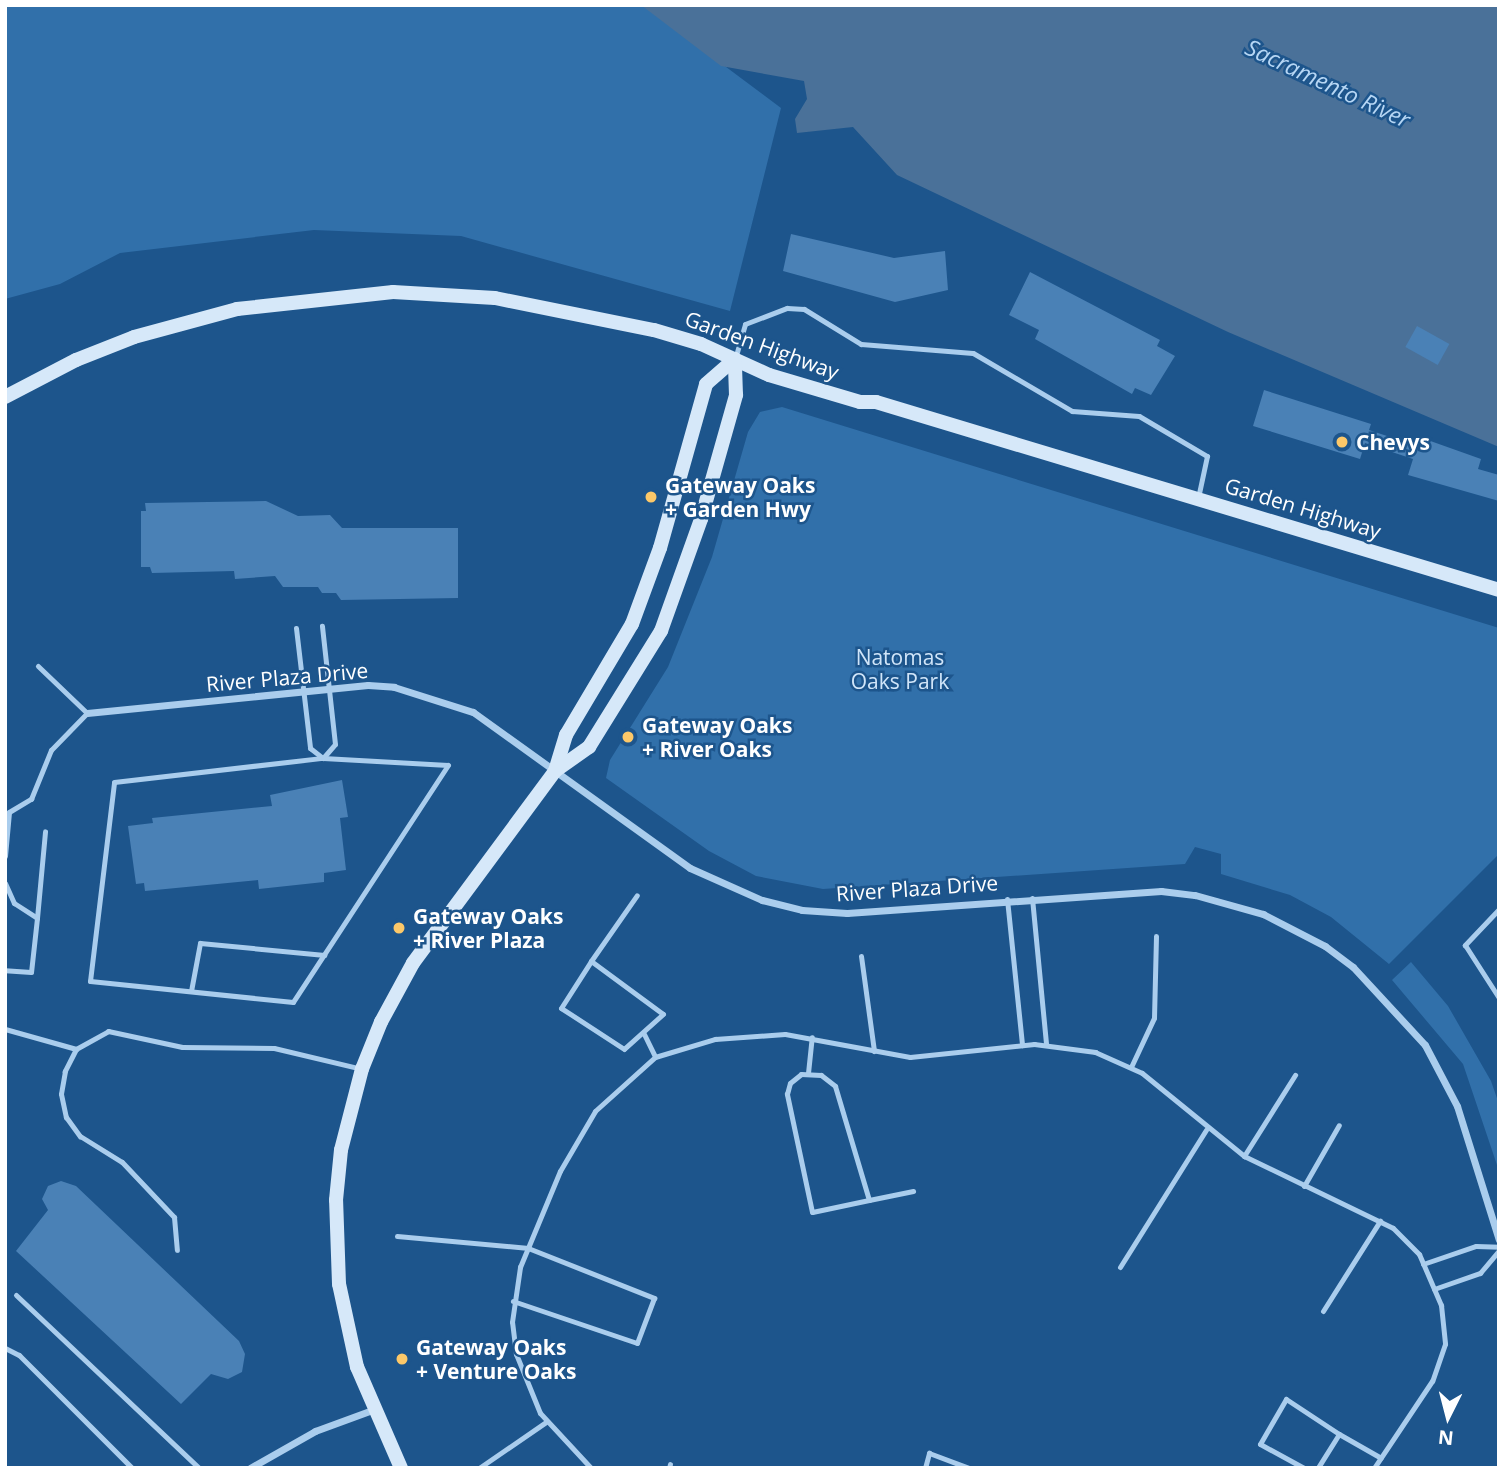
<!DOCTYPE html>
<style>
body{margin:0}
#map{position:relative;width:1504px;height:1473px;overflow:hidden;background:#1d558c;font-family:"Open Sans",sans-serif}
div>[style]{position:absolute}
.green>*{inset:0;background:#3170aa}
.water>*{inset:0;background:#4a7199}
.building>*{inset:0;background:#4a81b6;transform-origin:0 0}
.lane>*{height:5px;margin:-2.5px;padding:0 2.5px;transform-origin:2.5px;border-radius:2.5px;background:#aacded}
.street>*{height:7px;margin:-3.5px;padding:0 3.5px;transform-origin:3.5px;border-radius:3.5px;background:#aacded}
.secondary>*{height:14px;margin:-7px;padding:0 7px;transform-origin:7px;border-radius:7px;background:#d6e8f9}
.dots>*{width:19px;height:19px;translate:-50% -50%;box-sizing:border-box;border:4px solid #1d558c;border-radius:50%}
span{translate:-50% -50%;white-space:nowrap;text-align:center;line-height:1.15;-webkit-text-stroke:5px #1d558c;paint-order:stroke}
.street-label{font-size:21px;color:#fff}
.poi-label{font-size:21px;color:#fff;font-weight:700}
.left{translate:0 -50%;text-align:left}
.park-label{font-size:21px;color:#d0e5f9}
.water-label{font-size:23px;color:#b6d6f4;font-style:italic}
.frame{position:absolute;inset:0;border:7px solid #fff;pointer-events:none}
.north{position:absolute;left:1413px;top:1382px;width:70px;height:70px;-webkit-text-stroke:5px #1d558c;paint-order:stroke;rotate:186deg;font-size:19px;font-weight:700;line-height:28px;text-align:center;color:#fff}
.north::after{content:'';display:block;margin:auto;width:24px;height:32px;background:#fff;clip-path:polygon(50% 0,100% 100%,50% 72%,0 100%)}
</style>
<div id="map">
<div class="green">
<div style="clip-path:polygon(5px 5px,643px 5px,781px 108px,730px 311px,461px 236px,314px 230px,120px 253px,60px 284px,5px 299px)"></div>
<div style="clip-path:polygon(782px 407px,1499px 628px,1499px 854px,1389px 964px,1331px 917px,1290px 895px,1221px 874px,1221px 854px,1195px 847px,1185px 864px,823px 889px,756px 876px,709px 851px,606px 778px,610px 760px,668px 667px,712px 557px,748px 432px,760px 412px)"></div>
<div style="clip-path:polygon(1411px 962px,1448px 1006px,1491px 1081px,1499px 1104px,1499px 1171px,1463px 1064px,1392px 980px)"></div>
</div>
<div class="water">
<div style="clip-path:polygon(641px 5px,1499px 5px,1499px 447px,1228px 332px,897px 175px,853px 127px,797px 133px,795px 119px,807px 99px,804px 81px,721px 66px)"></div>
</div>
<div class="building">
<div style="clip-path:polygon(791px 234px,894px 258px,945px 251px,948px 290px,895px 302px,783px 271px)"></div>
<div style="clip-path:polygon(1030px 272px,1160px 340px,1157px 346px,1175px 356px,1151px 395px,1135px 388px,1132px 394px,1035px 339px,1039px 330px,1009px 315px)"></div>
<div style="left:1417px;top:326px;width:37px;height:24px;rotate:29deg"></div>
<div style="clip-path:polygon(1264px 390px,1371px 424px,1369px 430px,1417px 446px,1422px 438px,1481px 459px,1478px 469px,1499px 475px,1499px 501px,1408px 475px,1413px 459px,1365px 443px,1360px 459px,1253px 426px)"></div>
<div style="clip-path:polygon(266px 501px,298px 516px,330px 515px,342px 528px,458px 528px,458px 598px,341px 600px,336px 593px,322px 593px,318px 587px,283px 587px,275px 576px,235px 579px,234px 571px,152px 573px,150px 567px,141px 567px,141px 511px,146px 511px,145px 503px)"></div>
<div style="clip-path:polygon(342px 780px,348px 817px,340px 818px,346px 870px,324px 873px,324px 882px,259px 889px,258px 880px,145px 891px,144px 883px,136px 884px,128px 826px,153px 823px,152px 818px,272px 806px,270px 795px)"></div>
<div style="clip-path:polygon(61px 1181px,76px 1186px,239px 1341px,245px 1354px,242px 1372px,228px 1379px,211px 1374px,181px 1404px,16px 1251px,48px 1210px,42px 1199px,48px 1186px)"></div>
</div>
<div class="lane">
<div style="left:735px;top:359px;width:36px;rotate:-74deg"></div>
<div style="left:745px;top:324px;width:45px;rotate:-20.9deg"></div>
<div style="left:787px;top:308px;width:17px;rotate:3deg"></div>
<div style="left:804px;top:309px;width:67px;rotate:31.6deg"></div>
<div style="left:861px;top:344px;width:112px;rotate:4.6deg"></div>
<div style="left:973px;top:353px;width:115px;rotate:30.4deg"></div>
<div style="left:1072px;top:411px;width:67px;rotate:4.3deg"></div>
<div style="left:1139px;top:416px;width:79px;rotate:30.5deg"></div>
<div style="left:1207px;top:456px;width:43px;rotate:102.1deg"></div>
<div style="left:296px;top:628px;width:121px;rotate:83.3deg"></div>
<div style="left:310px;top:748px;width:16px;rotate:38deg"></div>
<div style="left:323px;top:758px;width:18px;rotate:-49deg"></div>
<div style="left:335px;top:744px;width:119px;rotate:-96.3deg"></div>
<div style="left:323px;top:758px;width:125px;rotate:3.2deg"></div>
<div style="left:448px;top:765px;width:283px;rotate:123.2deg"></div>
<div style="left:293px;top:1002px;width:204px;rotate:-174.1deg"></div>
<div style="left:90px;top:981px;width:200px;rotate:-83.1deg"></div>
<div style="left:114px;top:782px;width:210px;rotate:-6.6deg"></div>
<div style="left:5px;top:856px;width:44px;rotate:-84.8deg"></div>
<div style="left:9px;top:812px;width:26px;rotate:-31deg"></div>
<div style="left:31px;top:799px;width:53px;rotate:-67.8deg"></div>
<div style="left:51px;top:750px;width:52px;rotate:-45.8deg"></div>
<div style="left:87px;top:713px;width:68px;rotate:-136.2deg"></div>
<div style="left:5px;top:883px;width:22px;rotate:66deg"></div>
<div style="left:14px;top:903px;width:27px;rotate:33deg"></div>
<div style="left:37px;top:918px;width:54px;rotate:96.3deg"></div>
<div style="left:31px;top:972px;width:26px;rotate:-176deg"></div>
<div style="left:1032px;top:898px;width:147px;rotate:84.5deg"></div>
<div style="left:1007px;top:899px;width:147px;rotate:84.1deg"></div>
<div style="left:1499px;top:909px;width:50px;rotate:133.4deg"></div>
<div style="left:1465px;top:945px;width:63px;rotate:57.3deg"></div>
<div style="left:37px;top:918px;width:87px;rotate:-84.7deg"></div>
<div style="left:861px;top:956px;width:96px;rotate:82.2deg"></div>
<div style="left:591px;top:961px;width:89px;rotate:36.4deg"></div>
<div style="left:663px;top:1014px;width:52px;rotate:138.1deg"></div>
<div style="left:624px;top:1049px;width:75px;rotate:-146.9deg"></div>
<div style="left:561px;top:1008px;width:56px;rotate:-57.4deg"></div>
<div style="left:591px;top:961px;width:80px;rotate:-55.1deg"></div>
<div style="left:191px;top:991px;width:49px;rotate:-79.4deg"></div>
<div style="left:200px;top:943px;width:125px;rotate:5.5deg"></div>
<div style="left:5px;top:1029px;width:74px;rotate:15.7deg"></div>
<div style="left:76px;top:1049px;width:25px;rotate:117deg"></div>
<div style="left:65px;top:1071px;width:23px;rotate:100deg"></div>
<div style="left:61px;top:1094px;width:24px;rotate:78deg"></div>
<div style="left:66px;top:1117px;width:24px;rotate:54deg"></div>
<div style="left:80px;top:1136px;width:49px;rotate:31.8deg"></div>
<div style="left:122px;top:1162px;width:76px;rotate:46.6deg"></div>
<div style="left:174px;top:1217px;width:33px;rotate:85deg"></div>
<div style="left:644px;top:1034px;width:25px;rotate:64deg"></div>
<div style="left:76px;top:1049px;width:37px;rotate:-29deg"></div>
<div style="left:108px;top:1031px;width:76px;rotate:12.2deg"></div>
<div style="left:182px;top:1047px;width:92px;rotate:0.6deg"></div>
<div style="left:274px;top:1048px;width:90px;rotate:13.4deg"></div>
<div style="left:1131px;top:1067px;width:54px;rotate:-64.9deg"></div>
<div style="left:1154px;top:1018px;width:82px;rotate:-88.6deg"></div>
<div style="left:808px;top:1073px;width:36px;rotate:-84deg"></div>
<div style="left:801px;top:1074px;width:20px;rotate:3deg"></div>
<div style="left:821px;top:1075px;width:18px;rotate:38deg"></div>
<div style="left:835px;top:1086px;width:119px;rotate:73.4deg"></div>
<div style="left:869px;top:1200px;width:58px;rotate:168.1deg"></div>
<div style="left:812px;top:1212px;width:121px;rotate:-102deg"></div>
<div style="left:787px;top:1094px;width:11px;rotate:-75deg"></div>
<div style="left:790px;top:1083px;width:14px;rotate:-39deg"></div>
<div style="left:1244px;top:1156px;width:96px;rotate:-57.8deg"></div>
<div style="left:1304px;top:1186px;width:70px;rotate:-60.2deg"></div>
<div style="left:869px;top:1200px;width:45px;rotate:-11.6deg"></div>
<div style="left:397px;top:1236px;width:132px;rotate:5.2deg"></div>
<div style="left:528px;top:1248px;width:136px;rotate:21.6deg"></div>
<div style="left:654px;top:1298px;width:48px;rotate:110.7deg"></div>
<div style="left:637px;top:1343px;width:131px;rotate:-161.3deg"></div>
<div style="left:1423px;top:1264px;width:56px;rotate:-18.8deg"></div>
<div style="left:1476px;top:1246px;width:23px;rotate:2deg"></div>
<div style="left:1120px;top:1267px;width:162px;rotate:-57.9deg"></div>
<div style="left:1434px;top:1289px;width:49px;rotate:-19.2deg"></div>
<div style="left:1480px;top:1273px;width:30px;rotate:-50deg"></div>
<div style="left:16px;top:1295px;width:252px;rotate:43.4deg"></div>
<div style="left:1323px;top:1311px;width:107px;rotate:-57.7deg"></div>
<div style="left:5px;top:1348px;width:16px;rotate:27deg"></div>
<div style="left:19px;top:1355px;width:160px;rotate:45deg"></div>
<div style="left:1339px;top:1434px;width:48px;rotate:29.7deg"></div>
<div style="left:479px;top:1468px;width:81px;rotate:-34.5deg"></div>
<div style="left:591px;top:1468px;width:75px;rotate:-132.8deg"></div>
<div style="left:540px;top:1413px;width:64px;rotate:-112.1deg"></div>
<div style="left:516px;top:1354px;width:32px;rotate:-97deg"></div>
<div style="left:512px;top:1322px;width:56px;rotate:-81.7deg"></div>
<div style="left:520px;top:1267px;width:104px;rotate:-67.4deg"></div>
<div style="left:560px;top:1171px;width:69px;rotate:-59.7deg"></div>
<div style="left:595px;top:1111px;width:81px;rotate:-42deg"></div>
<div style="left:655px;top:1057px;width:63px;rotate:-16.7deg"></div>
<div style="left:715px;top:1039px;width:70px;rotate:-4.1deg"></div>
<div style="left:785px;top:1034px;width:127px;rotate:10.4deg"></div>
<div style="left:910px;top:1057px;width:125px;rotate:-6deg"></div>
<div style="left:1034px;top:1044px;width:62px;rotate:7.5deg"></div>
<div style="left:1095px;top:1052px;width:51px;rotate:24.1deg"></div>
<div style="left:1142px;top:1073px;width:132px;rotate:39.1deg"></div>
<div style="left:1244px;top:1156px;width:165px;rotate:25.8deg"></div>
<div style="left:1393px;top:1228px;width:37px;rotate:45deg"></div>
<div style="left:1419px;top:1254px;width:56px;rotate:66.7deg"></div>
<div style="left:1441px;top:1305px;width:39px;rotate:84deg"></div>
<div style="left:1445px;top:1344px;width:39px;rotate:109deg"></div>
<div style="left:1432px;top:1381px;width:105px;rotate:123.7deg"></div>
<div style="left:669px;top:1468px;width:4px;rotate:-76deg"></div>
<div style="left:925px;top:1468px;width:16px;rotate:-75deg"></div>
<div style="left:929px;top:1453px;width:43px;rotate:20.6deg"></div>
<div style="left:1304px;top:1468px;width:50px;rotate:-151.4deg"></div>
<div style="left:1260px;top:1444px;width:52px;rotate:-60deg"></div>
<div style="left:1286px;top:1399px;width:64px;rotate:33.4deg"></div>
<div style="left:1339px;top:1434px;width:40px;rotate:122deg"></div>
</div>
<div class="street">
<div style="left:87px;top:713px;width:282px;rotate:-5.7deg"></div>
<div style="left:368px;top:685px;width:26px;rotate:4deg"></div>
<div style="left:394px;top:687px;width:83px;rotate:17.6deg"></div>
<div style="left:473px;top:712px;width:267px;rotate:35.7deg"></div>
<div style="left:690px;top:868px;width:79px;rotate:24deg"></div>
<div style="left:762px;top:900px;width:41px;rotate:14deg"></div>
<div style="left:802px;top:910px;width:45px;rotate:3.8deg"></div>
<div style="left:847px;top:913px;width:315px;rotate:-4deg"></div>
<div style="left:1161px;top:891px;width:34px;rotate:7deg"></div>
<div style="left:1195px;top:895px;width:71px;rotate:15.6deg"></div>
<div style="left:1263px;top:914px;width:70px;rotate:27.3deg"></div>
<div style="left:1325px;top:946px;width:35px;rotate:37deg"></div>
<div style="left:1353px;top:967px;width:106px;rotate:47.3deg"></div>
<div style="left:1425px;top:1045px;width:69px;rotate:62.3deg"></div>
<div style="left:1457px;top:1106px;width:140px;rotate:72.6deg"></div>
<div style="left:250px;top:1468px;width:75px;rotate:-29.6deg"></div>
<div style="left:315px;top:1431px;width:61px;rotate:-20.2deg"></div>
</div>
<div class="secondary">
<div style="left:5px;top:397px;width:80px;rotate:-27.5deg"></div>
<div style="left:76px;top:360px;width:62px;rotate:-21.6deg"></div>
<div style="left:134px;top:337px;width:107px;rotate:-15.2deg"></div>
<div style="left:237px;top:309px;width:157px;rotate:-6.2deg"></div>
<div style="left:393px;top:292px;width:102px;rotate:3.4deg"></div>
<div style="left:495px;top:298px;width:162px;rotate:11.4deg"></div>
<div style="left:654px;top:330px;width:49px;rotate:16.6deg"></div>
<div style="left:701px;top:344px;width:75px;rotate:24.5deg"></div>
<div style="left:769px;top:375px;width:95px;rotate:16.5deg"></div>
<div style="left:860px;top:402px;width:16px"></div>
<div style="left:876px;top:402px;width:651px;rotate:16.79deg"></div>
<div style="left:555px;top:771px;width:42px;rotate:-35.2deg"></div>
<div style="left:589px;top:747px;width:137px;rotate:-58.2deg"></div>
<div style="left:661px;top:631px;width:119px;rotate:-70.3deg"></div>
<div style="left:701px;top:519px;width:129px;rotate:-74.2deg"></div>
<div style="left:736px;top:395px;width:36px;rotate:-92deg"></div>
<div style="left:401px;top:1468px;width:110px;rotate:-113.5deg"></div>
<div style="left:357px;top:1367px;width:85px;rotate:-102.2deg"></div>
<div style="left:339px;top:1284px;width:84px;rotate:-92deg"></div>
<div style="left:336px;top:1200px;width:50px;rotate:-84.3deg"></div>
<div style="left:341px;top:1150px;width:84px;rotate:-75.5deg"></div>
<div style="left:362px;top:1069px;width:51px;rotate:-68deg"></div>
<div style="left:381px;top:1022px;width:67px;rotate:-61.5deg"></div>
<div style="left:413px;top:963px;width:239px;rotate:-53.5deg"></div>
<div style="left:555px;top:771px;width:38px;rotate:-73deg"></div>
<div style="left:566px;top:735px;width:129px;rotate:-59.3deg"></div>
<div style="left:632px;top:624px;width:81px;rotate:-69.8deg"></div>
<div style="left:660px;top:548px;width:170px;rotate:-74.3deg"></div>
<div style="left:706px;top:384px;width:38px;rotate:-41deg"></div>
</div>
<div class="dots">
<div style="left:1342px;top:442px;background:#fcc869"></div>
<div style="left:651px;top:497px;background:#fcc869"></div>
<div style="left:628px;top:737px;background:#fcc869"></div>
<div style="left:399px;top:928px;background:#fcc869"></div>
<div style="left:402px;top:1359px;background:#fcc869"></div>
</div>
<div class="street-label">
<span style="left:762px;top:345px;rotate:20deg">Garden Highway</span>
<span style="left:1303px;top:508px;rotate:17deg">Garden Highway</span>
<span style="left:287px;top:677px;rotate:-5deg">River Plaza Drive</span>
<span style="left:917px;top:888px;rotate:-4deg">River Plaza Drive</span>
</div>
<div class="poi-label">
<span class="left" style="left:1356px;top:442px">Chevys</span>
<span class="left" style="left:665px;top:497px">Gateway Oaks<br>+ Garden Hwy</span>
<span class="left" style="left:642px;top:737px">Gateway Oaks<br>+ River Oaks</span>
<span class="left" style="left:413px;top:928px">Gateway Oaks<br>+ River Plaza</span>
<span class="left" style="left:416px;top:1359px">Gateway Oaks<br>+ Venture Oaks</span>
</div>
<div class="park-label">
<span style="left:900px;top:669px">Natomas<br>Oaks Park</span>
</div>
<div class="water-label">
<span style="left:1328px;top:83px;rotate:25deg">Sacramento River</span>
</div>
<div class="frame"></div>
<div class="north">N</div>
</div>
